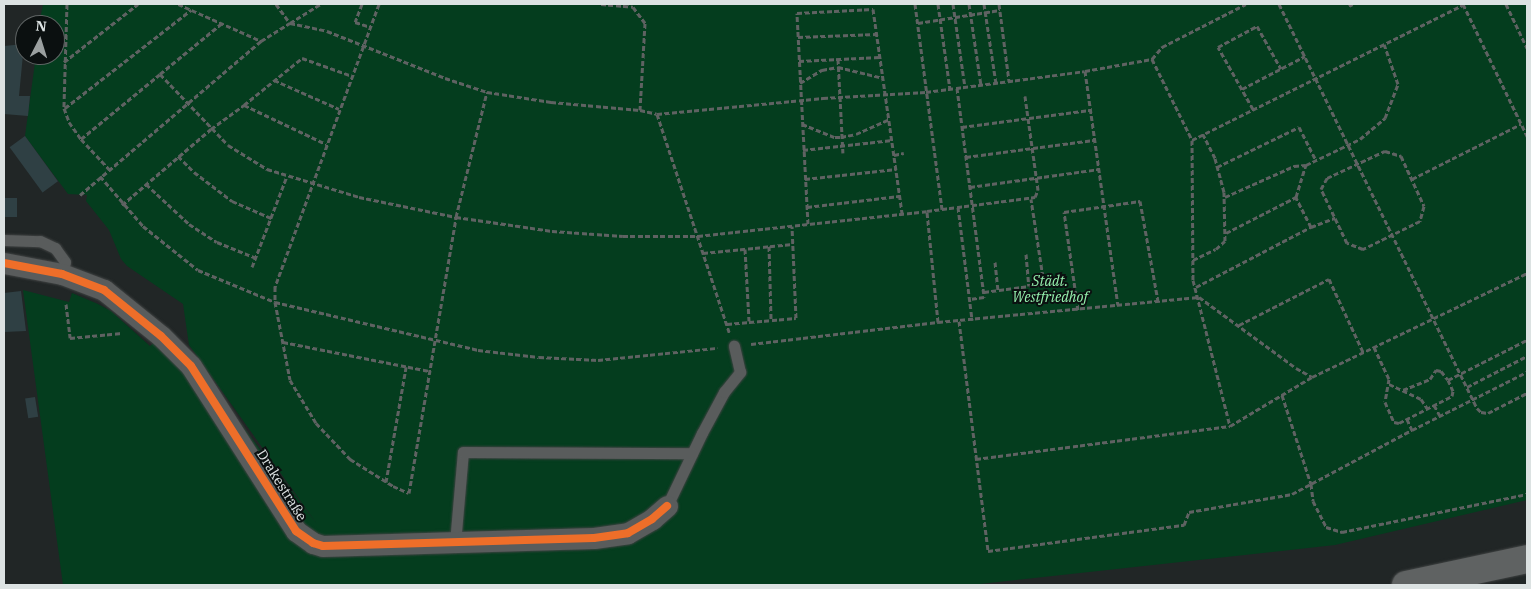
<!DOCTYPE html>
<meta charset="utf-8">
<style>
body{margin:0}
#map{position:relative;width:1531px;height:589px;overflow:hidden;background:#212626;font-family:"IBM Plex Serif",serif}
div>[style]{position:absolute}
.green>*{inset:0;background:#043d1e}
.building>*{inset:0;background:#2f4044;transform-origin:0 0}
.path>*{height:3px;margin-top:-1.5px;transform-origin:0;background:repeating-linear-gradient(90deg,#5f6262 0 5px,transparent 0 7.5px)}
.roads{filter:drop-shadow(0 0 1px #404343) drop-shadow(0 0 1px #404343)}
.lane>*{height:11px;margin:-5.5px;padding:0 5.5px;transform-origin:5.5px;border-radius:5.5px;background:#595c5c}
.street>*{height:21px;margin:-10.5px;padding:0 10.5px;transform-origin:10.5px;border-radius:10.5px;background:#595c5c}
.highway>*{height:28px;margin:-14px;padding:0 14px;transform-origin:14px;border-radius:14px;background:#5f6262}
.cycleway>*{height:8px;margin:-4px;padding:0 4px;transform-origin:4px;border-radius:4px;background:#ee6e29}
span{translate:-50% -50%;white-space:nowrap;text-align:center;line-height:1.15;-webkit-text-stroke:4px #0b1010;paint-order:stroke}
.park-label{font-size:14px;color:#96f3af;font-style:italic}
.street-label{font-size:14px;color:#dce2e2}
.frame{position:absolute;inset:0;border:5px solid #dce2e2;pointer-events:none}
.north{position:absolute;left:15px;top:15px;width:50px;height:50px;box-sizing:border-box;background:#0b1010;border:1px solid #5f6464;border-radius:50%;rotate:5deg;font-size:14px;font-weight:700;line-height:20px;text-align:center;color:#dce2e2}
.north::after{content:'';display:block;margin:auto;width:18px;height:22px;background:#9ba0a0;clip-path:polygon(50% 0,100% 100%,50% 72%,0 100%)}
</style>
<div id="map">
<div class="green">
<div style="clip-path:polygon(43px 4px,1527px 4px,1527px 500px,1335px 545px,971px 585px,63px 585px,23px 290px,69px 302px,72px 293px,98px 304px,111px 311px,150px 346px,169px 329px,317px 524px,189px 345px,183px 304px,127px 266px,121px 259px,109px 230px,86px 201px,87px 195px,68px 194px,25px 136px,36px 55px,55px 55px,55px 25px,39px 25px)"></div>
</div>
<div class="building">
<div style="clip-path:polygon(24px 44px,19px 96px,30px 96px,28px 116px,4px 114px,4px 46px)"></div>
<div style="left:25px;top:136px;width:56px;height:19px;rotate:54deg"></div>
<div style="left:4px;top:198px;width:13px;height:19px"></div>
<div style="clip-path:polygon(21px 291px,26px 331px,4px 332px,4px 293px)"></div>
<div style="left:35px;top:397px;width:20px;height:10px;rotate:81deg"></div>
</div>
<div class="path">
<div style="left:67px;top:4px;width:104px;rotate:91.7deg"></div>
<div style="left:64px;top:108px;width:15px;rotate:70deg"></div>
<div style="left:69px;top:122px;width:21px;rotate:55deg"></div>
<div style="left:81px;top:139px;width:102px;rotate:-39.4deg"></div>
<div style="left:160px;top:74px;width:98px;rotate:46.2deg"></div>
<div style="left:228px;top:145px;width:46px;rotate:31.6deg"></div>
<div style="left:267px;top:169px;width:96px;rotate:16.9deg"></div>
<div style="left:359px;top:197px;width:99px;rotate:11.7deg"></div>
<div style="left:456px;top:217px;width:97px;rotate:8.3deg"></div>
<div style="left:552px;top:231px;width:71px;rotate:4deg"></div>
<div style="left:623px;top:236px;width:75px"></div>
<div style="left:698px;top:236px;width:230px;rotate:-6.2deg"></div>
<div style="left:178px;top:4px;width:91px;rotate:24deg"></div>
<div style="left:276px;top:4px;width:24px;rotate:54deg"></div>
<div style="left:290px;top:23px;width:36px;rotate:-32deg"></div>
<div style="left:362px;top:4px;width:19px;rotate:111deg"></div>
<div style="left:355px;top:22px;width:16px;rotate:18deg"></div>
<div style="left:379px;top:4px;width:302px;rotate:110.2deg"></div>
<div style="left:275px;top:287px;width:15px;rotate:90deg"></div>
<div style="left:275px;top:302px;width:79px;rotate:79.1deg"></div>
<div style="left:290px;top:380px;width:50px;rotate:58.8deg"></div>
<div style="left:316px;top:423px;width:50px;rotate:46.6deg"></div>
<div style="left:350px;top:459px;width:51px;rotate:32.1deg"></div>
<div style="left:393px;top:486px;width:17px;rotate:24deg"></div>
<div style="left:409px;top:493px;width:280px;rotate:-80.3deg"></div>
<div style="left:456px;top:217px;width:129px;rotate:-76.1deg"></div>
<div style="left:601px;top:4px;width:32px;rotate:5deg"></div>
<div style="left:633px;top:7px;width:20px;rotate:53deg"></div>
<div style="left:645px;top:23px;width:87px;rotate:93.3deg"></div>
<div style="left:915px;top:4px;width:207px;rotate:82.5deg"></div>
<div style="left:938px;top:4px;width:86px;rotate:82deg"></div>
<div style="left:953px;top:4px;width:84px;rotate:81.8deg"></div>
<div style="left:969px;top:4px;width:82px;rotate:81.6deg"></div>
<div style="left:984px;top:4px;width:80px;rotate:81.4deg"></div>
<div style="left:999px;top:4px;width:78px;rotate:82.6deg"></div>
<div style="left:1279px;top:4px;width:450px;rotate:63.9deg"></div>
<div style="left:1477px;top:408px;width:6px;rotate:45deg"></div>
<div style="left:1481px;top:412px;width:7px;rotate:8deg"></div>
<div style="left:1488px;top:413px;width:44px;rotate:-27.1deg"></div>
<div style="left:1463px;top:4px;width:147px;rotate:64.1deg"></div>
<div style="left:1506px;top:4px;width:49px;rotate:64.5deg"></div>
<div style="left:1349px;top:6px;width:4px;rotate:-27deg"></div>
<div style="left:918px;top:23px;width:83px;rotate:-9deg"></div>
<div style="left:798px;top:37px;width:79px;rotate:-2.2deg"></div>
<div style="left:838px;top:59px;width:94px;rotate:87deg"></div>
<div style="left:1152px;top:59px;width:90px;rotate:63.7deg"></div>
<div style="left:1192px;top:140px;width:140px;rotate:89.6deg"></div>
<div style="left:1193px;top:280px;width:151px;rotate:75.8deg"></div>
<div style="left:799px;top:61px;width:81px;rotate:-2.8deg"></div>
<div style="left:64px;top:62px;width:94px;rotate:-38.1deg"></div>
<div style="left:1085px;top:71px;width:236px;rotate:82deg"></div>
<div style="left:160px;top:74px;width:80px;rotate:-39.4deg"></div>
<div style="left:274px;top:80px;width:71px;rotate:24deg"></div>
<div style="left:800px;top:83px;width:26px;rotate:-31deg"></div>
<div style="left:822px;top:70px;width:16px;rotate:-11deg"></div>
<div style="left:838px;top:67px;width:46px;rotate:13.7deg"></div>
<div style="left:957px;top:88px;width:211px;rotate:82.6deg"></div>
<div style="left:984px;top:297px;width:14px;rotate:172deg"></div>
<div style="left:1242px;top:89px;width:71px;rotate:-27.6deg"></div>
<div style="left:244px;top:105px;width:75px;rotate:-39deg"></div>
<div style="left:302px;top:58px;width:53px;rotate:19.8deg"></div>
<div style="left:65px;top:108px;width:160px;rotate:-37.9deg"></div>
<div style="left:1253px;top:109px;width:71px;rotate:-119.4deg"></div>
<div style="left:1218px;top:47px;width:44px;rotate:-28.3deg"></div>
<div style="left:1257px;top:26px;width:49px;rotate:60.8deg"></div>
<div style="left:657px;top:114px;width:230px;rotate:71.7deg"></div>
<div style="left:802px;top:124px;width:35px;rotate:22deg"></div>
<div style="left:835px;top:137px;width:6px"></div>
<div style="left:841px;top:137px;width:15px;rotate:-11deg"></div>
<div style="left:856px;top:134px;width:36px;rotate:-24deg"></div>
<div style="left:962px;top:127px;width:129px;rotate:-7.6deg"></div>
<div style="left:81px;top:139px;width:41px;rotate:47deg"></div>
<div style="left:1192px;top:140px;width:305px;rotate:-26.5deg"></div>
<div style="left:803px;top:150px;width:90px;rotate:-6.4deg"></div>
<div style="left:1385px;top:151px;width:17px;rotate:17deg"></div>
<div style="left:1401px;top:156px;width:55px;rotate:65.3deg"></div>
<div style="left:1424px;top:206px;width:16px;rotate:105deg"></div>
<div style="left:1420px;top:221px;width:64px;rotate:153.8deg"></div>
<div style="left:1363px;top:249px;width:17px;rotate:-159deg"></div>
<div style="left:1347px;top:243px;width:60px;rotate:-115.7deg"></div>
<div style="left:1321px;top:189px;width:13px;rotate:-61deg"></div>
<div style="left:1327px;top:178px;width:64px;rotate:-25deg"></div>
<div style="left:894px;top:155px;width:10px;rotate:-11deg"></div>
<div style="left:178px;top:156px;width:23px;rotate:45deg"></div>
<div style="left:194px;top:172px;width:48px;rotate:37.3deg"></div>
<div style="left:232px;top:201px;width:43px;rotate:23.6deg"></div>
<div style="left:966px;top:157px;width:129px;rotate:-7.6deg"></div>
<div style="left:1217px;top:167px;width:91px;rotate:-26deg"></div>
<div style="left:1299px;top:127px;width:37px;rotate:63deg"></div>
<div style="left:100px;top:176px;width:66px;rotate:49.3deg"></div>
<div style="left:143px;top:226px;width:70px;rotate:38.7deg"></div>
<div style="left:198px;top:270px;width:83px;rotate:22.6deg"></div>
<div style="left:275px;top:302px;width:209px;rotate:13.3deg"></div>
<div style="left:478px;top:350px;width:61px;rotate:6.5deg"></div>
<div style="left:539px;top:357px;width:59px;rotate:2.9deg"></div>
<div style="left:598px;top:360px;width:120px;rotate:-5.8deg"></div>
<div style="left:805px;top:179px;width:92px;rotate:-6.3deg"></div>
<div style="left:1412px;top:179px;width:122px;rotate:-26.8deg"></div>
<div style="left:146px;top:184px;width:59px;rotate:42.9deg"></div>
<div style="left:189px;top:224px;width:33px;rotate:33deg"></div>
<div style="left:217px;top:242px;width:42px;rotate:22.3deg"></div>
<div style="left:970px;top:187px;width:130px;rotate:-7.9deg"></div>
<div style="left:80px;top:195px;width:238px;rotate:-40.4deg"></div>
<div style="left:261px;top:41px;width:34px;rotate:-32deg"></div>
<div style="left:290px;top:23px;width:38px;rotate:12deg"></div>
<div style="left:327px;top:31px;width:127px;rotate:21.7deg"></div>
<div style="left:445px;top:78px;width:44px;rotate:18.4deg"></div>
<div style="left:487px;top:92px;width:65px;rotate:8.9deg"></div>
<div style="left:551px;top:102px;width:89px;rotate:5.1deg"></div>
<div style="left:640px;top:110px;width:17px;rotate:13deg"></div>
<div style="left:657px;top:114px;width:167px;rotate:-5.5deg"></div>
<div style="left:823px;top:98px;width:103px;rotate:-3.3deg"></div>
<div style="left:926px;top:92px;width:160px;rotate:-7.5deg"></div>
<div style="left:1085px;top:71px;width:68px;rotate:-10.2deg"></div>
<div style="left:1152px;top:59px;width:16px;rotate:-50deg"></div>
<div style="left:1162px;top:47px;width:94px;rotate:-27.1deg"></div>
<div style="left:1225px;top:197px;width:76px;rotate:-24.2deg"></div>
<div style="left:1294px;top:166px;width:12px;rotate:-5deg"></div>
<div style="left:122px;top:205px;width:117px;rotate:-40.5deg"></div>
<div style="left:211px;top:129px;width:41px;rotate:-36deg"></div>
<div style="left:244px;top:105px;width:91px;rotate:25.4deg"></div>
<div style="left:807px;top:207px;width:93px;rotate:-6.8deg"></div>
<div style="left:958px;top:207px;width:114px;rotate:82.9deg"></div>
<div style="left:808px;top:224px;width:211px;rotate:-93deg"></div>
<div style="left:797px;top:13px;width:76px;rotate:-3deg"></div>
<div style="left:873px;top:9px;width:207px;rotate:81.9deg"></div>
<div style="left:1311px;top:227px;width:34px;rotate:-117deg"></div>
<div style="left:1296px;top:197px;width:34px;rotate:-73deg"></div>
<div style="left:1306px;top:165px;width:60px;rotate:-25.7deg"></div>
<div style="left:1360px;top:139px;width:33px;rotate:-40deg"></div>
<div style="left:1385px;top:118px;width:36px;rotate:-69deg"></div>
<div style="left:1398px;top:84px;width:42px;rotate:-109.3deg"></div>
<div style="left:1226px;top:233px;width:79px;rotate:-27.2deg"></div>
<div style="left:769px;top:246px;width:73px;rotate:88.4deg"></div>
<div style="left:745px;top:249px;width:72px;rotate:86.8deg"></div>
<div style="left:703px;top:253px;width:90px;rotate:-5.7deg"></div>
<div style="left:1026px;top:254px;width:32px;rotate:85deg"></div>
<div style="left:1193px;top:260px;width:25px;rotate:-26deg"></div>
<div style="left:1216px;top:249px;width:12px;rotate:-42deg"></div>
<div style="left:1225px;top:241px;width:49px;rotate:-91.2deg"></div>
<div style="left:1224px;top:192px;width:35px;rotate:-105deg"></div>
<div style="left:1215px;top:158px;width:27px;rotate:-117deg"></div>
<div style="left:995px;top:262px;width:28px;rotate:84deg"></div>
<div style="left:252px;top:267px;width:97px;rotate:-69deg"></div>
<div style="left:1196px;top:287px;width:130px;rotate:-27.6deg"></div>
<div style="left:1311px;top:227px;width:26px;rotate:-21deg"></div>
<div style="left:984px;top:292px;width:61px;rotate:-7.6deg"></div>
<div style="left:1044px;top:284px;width:86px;rotate:-98.7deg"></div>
<div style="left:66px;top:304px;width:34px;rotate:83deg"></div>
<div style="left:70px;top:338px;width:52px;rotate:-5.5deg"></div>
<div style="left:1078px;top:310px;width:99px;rotate:-98.1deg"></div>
<div style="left:1064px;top:212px;width:77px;rotate:-8.2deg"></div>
<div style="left:1140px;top:201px;width:102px;rotate:79.8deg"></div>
<div style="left:959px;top:321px;width:232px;rotate:82.8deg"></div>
<div style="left:988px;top:551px;width:198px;rotate:-7.6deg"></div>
<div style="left:1184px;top:525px;width:14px;rotate:-69deg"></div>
<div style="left:1189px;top:512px;width:105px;rotate:-9.9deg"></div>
<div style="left:1292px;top:494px;width:136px;rotate:-28.1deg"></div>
<div style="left:1412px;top:430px;width:129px;rotate:-26.8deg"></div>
<div style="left:938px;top:322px;width:112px;rotate:-95.7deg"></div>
<div style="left:927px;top:211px;width:109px;rotate:-7.4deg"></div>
<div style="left:1035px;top:197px;width:8px;rotate:-67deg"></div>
<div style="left:1038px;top:190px;width:95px;rotate:-97.9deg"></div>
<div style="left:727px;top:324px;width:69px;rotate:-5deg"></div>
<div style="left:796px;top:318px;width:92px;rotate:-92.5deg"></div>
<div style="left:1239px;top:325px;width:101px;rotate:-27.1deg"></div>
<div style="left:1329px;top:279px;width:81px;rotate:65deg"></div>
<div style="left:283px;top:342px;width:149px;rotate:11.2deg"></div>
<div style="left:751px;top:344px;width:188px;rotate:-6.7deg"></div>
<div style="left:938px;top:322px;width:262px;rotate:-5.5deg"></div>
<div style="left:1199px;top:297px;width:120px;rotate:36.2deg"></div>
<div style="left:1296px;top:368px;width:18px;rotate:29deg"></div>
<div style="left:1374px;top:347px;width:35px;rotate:65deg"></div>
<div style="left:1389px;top:379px;width:23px;rotate:100deg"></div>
<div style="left:1385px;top:402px;width:22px;rotate:66deg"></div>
<div style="left:1394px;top:422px;width:5px;rotate:11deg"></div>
<div style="left:1399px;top:423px;width:59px;rotate:-27deg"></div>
<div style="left:1452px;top:396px;width:5px;rotate:-79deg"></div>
<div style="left:1453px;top:391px;width:12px;rotate:-114deg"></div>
<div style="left:1448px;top:380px;width:89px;rotate:-26.9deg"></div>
<div style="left:1389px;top:384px;width:35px;rotate:25deg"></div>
<div style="left:1421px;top:399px;width:11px;rotate:56deg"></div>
<div style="left:1467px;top:387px;width:68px;rotate:-27.3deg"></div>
<div style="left:1403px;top:390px;width:29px;rotate:-22deg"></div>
<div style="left:1430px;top:379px;width:11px;rotate:-56deg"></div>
<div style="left:1436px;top:370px;width:5px;rotate:11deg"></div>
<div style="left:1441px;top:371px;width:11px;rotate:52deg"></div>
<div style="left:1282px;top:395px;width:94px;rotate:72deg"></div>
<div style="left:1311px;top:484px;width:17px;rotate:83deg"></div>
<div style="left:1313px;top:501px;width:29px;rotate:63deg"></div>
<div style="left:1326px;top:527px;width:17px;rotate:17deg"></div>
<div style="left:1342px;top:532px;width:189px;rotate:-11.6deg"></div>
<div style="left:1434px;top:405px;width:13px;rotate:61deg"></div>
<div style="left:1407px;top:419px;width:12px;rotate:66deg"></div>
<div style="left:976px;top:459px;width:256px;rotate:-7.4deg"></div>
<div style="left:1230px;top:426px;width:96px;rotate:-30.9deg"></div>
<div style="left:1312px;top:377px;width:239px;rotate:-25.8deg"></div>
<div style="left:386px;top:482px;width:117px;rotate:-80.1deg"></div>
</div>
<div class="roads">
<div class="lane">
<div style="left:4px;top:240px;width:36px;rotate:2deg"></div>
<div style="left:40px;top:241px;width:17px;rotate:25deg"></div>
<div style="left:55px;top:248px;width:17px;rotate:54deg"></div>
<div style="left:65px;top:262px;width:12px;rotate:104deg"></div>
<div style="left:667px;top:506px;width:81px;rotate:-64.4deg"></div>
<div style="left:702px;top:433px;width:47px;rotate:-61.8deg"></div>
<div style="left:724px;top:392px;width:26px;rotate:-51deg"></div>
<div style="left:740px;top:372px;width:27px;rotate:-103deg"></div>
<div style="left:455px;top:543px;width:91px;rotate:-85deg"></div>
<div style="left:463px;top:452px;width:229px;rotate:0.3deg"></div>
</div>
<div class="street">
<div style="left:4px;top:263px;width:59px;rotate:10.7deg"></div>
<div style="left:62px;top:274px;width:45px;rotate:20.9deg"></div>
<div style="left:104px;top:290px;width:73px;rotate:38.9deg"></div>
<div style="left:161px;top:336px;width:42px;rotate:45deg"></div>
<div style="left:191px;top:366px;width:196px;rotate:57.5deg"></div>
<div style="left:296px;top:531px;width:21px;rotate:35deg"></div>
<div style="left:313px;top:543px;width:10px;rotate:17deg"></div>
<div style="left:323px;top:546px;width:271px;rotate:-1.7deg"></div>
<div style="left:594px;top:538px;width:34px;rotate:-8deg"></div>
<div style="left:628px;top:533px;width:28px;rotate:-30deg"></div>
<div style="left:652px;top:519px;width:20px;rotate:-41deg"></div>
</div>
<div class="highway">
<div style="left:1406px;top:585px;width:124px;rotate:-12.1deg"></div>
</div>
</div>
<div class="cycleway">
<div style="left:4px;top:263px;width:59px;rotate:10.7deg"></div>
<div style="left:62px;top:274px;width:45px;rotate:20.9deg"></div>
<div style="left:104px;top:290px;width:73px;rotate:38.9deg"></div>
<div style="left:161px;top:336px;width:42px;rotate:45deg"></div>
<div style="left:191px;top:366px;width:196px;rotate:57.5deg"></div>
<div style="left:296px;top:531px;width:21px;rotate:35deg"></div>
<div style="left:313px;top:543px;width:10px;rotate:17deg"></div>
<div style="left:323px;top:546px;width:271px;rotate:-1.7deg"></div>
<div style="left:594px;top:538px;width:34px;rotate:-8deg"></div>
<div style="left:628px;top:533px;width:28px;rotate:-30deg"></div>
<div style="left:652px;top:519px;width:20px;rotate:-41deg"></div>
</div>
<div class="park-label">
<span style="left:1050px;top:289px">Städt.<br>Westfriedhof</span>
</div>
<div class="street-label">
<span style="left:282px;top:485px;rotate:58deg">Drakestraße</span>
</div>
<div class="frame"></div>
<div class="north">N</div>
</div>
